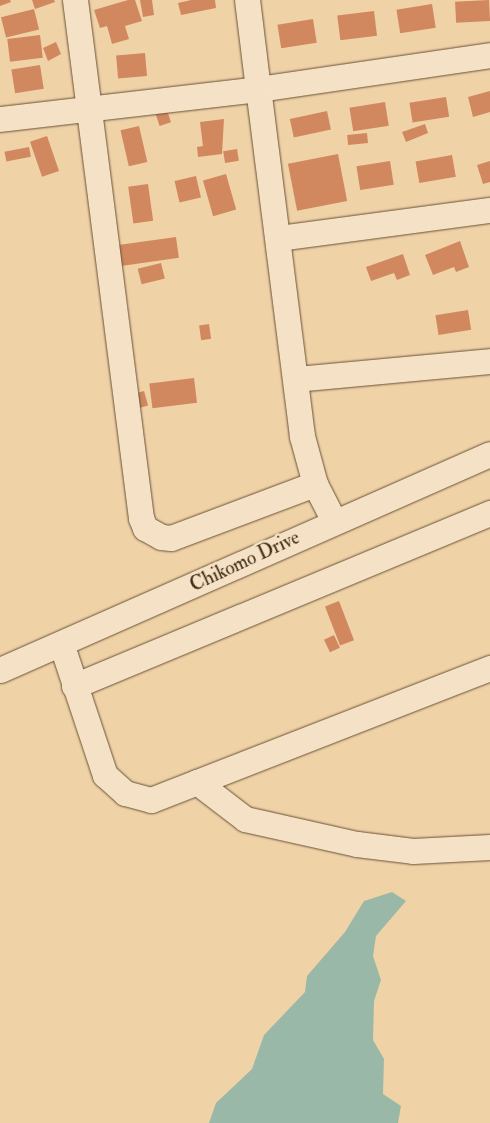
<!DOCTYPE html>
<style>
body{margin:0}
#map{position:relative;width:490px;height:1123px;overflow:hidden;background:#f0d2a7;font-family:"IM FELL Double Pica",serif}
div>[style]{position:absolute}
.water>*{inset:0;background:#9ab8a8}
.building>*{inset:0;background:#d1885f;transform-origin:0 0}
.roads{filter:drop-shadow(0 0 1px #685236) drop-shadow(0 0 1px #685236)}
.minor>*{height:25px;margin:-12.5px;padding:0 12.5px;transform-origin:12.5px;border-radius:12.5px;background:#f5e2c6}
span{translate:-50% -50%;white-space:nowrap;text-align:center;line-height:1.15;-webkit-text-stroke:5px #f5e2c6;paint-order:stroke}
.street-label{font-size:19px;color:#3b2710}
</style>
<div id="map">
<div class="water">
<div style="clip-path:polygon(392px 892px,406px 901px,376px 936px,373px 956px,381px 980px,374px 1001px,373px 1040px,384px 1059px,383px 1094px,401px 1106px,398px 1123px,209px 1123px,216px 1103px,252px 1069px,264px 1035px,305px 992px,307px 976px,345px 932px,364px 901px)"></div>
</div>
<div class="building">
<div style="clip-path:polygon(0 0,10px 0,11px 2px,0 6px)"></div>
<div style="clip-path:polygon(32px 0,54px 0,55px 2px,35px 9px)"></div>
<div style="clip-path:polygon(128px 0,135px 0,142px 21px,125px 26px,129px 39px,112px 44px,107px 26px,100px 28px,94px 10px)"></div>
<div style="clip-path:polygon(140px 0,152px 0,154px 15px,143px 17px)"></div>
<div style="clip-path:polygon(191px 0,215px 0,216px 8px,181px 15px,178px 3px)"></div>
<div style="left:489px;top:0;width:21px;height:34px;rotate:87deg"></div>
<div style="left:432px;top:4px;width:24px;height:36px;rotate:81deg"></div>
<div style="left:34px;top:9px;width:21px;height:34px;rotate:76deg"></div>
<div style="left:374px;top:11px;width:25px;height:37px;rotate:83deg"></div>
<div style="left:313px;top:19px;width:24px;height:36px;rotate:81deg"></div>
<div style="left:40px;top:35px;width:23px;height:33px;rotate:83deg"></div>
<div style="clip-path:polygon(56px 42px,61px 54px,48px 61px,43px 48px)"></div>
<div style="left:145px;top:53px;width:23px;height:29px;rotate:85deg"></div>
<div style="left:40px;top:65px;width:24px;height:29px;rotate:81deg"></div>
<div style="clip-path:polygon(490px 91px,490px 112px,473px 117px,468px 97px)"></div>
<div style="left:446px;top:97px;width:20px;height:37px;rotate:81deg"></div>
<div style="left:385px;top:102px;width:24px;height:36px;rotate:81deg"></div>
<div style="left:167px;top:110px;width:13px;height:12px;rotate:72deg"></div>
<div style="left:327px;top:111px;width:19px;height:38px;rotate:78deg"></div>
<div style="clip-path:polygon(224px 119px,222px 154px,198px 157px,197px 147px,203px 146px,200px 122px)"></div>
<div style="clip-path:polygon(425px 124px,428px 133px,406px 142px,402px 132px)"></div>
<div style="left:139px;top:126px;width:37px;height:19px;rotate:77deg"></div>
<div style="left:367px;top:133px;width:10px;height:20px;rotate:84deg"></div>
<div style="left:47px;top:136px;width:37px;height:18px;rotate:71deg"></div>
<div style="left:29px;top:147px;width:10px;height:25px;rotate:79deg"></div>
<div style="left:237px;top:149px;width:12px;height:14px;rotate:81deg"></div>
<div style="left:338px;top:154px;width:48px;height:51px;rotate:79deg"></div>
<div style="left:452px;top:155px;width:22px;height:37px;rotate:80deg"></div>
<div style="left:390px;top:161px;width:24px;height:34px;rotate:81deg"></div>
<div style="clip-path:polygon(490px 161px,490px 182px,483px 184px,477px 165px)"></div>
<div style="left:226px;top:174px;width:37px;height:24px;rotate:74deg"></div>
<div style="left:196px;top:176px;width:22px;height:22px;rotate:77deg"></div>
<div style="left:148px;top:184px;width:37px;height:20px;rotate:82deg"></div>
<div style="left:176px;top:237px;width:21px;height:60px;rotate:82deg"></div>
<div style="clip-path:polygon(460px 241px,469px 267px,456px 272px,454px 267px,433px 275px,425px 255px)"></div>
<div style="clip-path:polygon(403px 254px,410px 275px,397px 280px,394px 273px,371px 281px,366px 267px)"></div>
<div style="left:161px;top:263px;width:16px;height:24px;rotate:76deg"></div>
<div style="left:468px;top:310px;width:20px;height:33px;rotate:81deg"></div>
<div style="left:209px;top:324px;width:15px;height:10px;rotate:82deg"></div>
<div style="left:194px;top:378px;width:25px;height:45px;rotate:83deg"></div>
<div style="left:144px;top:391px;width:15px;height:11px;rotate:74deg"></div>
<div style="left:339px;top:601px;width:42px;height:15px;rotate:69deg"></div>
<div style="left:334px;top:635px;width:14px;height:11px;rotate:65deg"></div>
</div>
<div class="roads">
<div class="minor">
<div style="left:75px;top:0;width:522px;rotate:82.74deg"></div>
<div style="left:141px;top:518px;width:11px;rotate:68deg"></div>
<div style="left:145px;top:528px;width:18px;rotate:29deg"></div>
<div style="left:161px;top:537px;width:10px;rotate:6deg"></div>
<div style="left:171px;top:538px;width:154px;rotate:-20.6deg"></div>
<div style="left:315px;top:484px;width:50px;rotate:-105.2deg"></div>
<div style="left:302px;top:436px;width:350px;rotate:-97.2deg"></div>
<div style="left:258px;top:89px;width:234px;rotate:-8.3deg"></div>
<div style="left:0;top:119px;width:260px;rotate:-6.6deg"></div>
<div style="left:258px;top:89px;width:90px;rotate:-97deg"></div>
<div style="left:279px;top:238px;width:213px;rotate:-7.6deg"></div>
<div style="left:296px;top:379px;width:195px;rotate:-5.3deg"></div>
<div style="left:315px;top:484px;width:42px;rotate:62.8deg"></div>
<div style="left:62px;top:646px;width:136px;rotate:71.6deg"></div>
<div style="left:105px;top:775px;width:27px;rotate:42deg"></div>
<div style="left:125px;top:793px;width:27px;rotate:15deg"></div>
<div style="left:151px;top:800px;width:364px;rotate:-21.3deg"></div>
<div style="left:0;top:670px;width:535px;rotate:-23.79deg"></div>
<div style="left:74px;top:686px;width:451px;rotate:-22.6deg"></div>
<div style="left:197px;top:782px;width:61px;rotate:37.6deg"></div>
<div style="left:245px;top:819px;width:115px;rotate:12.6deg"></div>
<div style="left:357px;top:844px;width:56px;rotate:7.1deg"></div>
<div style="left:413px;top:851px;width:77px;rotate:-3deg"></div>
</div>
</div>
<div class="street-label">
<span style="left:245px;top:562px;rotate:-25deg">Chikomo Drive</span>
</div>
</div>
